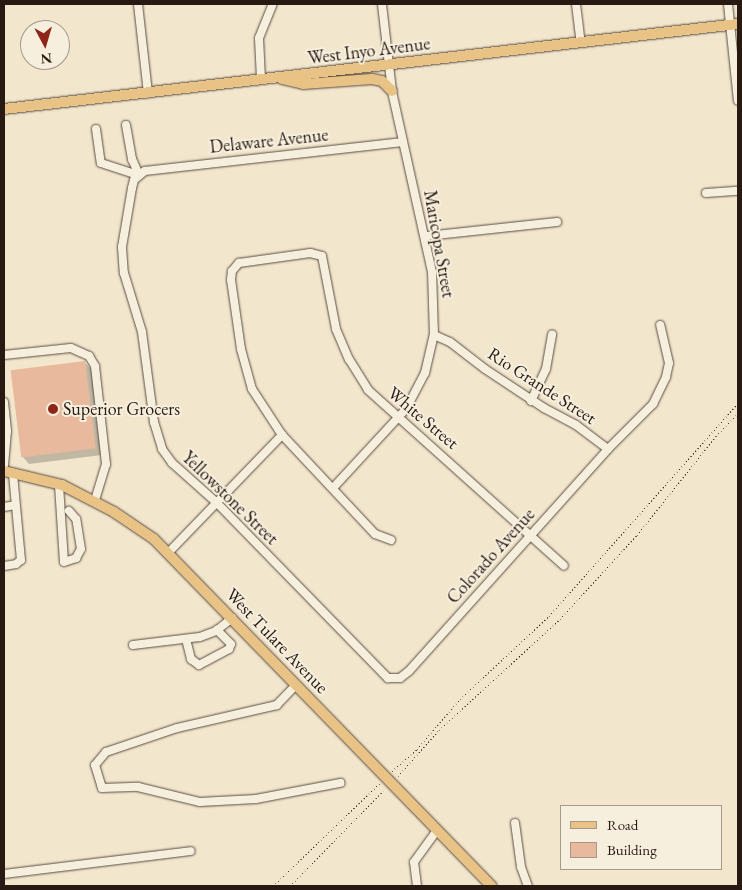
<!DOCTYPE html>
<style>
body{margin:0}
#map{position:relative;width:742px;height:890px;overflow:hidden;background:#f2e6cd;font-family:"EB Garamond",serif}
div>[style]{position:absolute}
.shadow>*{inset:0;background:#0003}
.building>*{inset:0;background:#e9b99d;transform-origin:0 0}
.path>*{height:1px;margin-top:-0.5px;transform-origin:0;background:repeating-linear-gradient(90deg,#281912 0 1px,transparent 0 3.5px)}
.roads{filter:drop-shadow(0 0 1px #5a4c41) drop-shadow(0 0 1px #5a4c41)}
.minor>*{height:8px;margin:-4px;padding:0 4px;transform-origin:4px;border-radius:4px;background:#f7efde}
.major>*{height:10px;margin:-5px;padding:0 5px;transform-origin:5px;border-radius:5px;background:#e9c386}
.dots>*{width:14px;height:14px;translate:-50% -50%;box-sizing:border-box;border:2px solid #f7efde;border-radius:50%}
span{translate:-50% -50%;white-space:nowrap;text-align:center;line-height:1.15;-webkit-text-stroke:4px #f7efde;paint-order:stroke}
.street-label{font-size:18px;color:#281912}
.poi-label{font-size:18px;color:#281912}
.left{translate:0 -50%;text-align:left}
.frame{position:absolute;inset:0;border:5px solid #281912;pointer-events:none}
.legend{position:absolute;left:560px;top:805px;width:162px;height:65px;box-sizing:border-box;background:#f7efde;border:1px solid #a4998c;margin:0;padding:6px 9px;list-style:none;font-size:15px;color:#281912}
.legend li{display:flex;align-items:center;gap:10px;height:25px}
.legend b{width:25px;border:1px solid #a4998c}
.north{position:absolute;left:20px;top:20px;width:50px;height:50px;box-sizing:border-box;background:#f7efde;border:1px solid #a4998c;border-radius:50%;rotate:174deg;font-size:14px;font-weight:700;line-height:20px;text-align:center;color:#281912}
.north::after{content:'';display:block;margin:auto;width:18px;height:22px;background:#8f2418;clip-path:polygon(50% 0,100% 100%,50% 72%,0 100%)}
</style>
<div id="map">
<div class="shadow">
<div style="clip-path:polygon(85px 363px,92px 370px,102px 455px,29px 464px,22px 456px)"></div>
</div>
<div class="building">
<div style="left:85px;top:361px;width:88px;height:75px;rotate:83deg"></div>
</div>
<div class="path">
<div style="left:392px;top:771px;width:33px;rotate:-41deg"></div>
<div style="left:417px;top:749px;width:66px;rotate:-49.3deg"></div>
<div style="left:460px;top:699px;width:122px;rotate:-43deg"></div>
<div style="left:549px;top:616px;width:285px;rotate:-48.4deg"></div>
<div style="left:398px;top:776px;width:62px;rotate:-48.3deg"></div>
<div style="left:439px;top:730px;width:164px;rotate:-42.5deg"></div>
<div style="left:560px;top:619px;width:114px;rotate:-47.5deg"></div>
<div style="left:637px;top:535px;width:127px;rotate:-51.4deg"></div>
<div style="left:716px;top:436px;width:32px;rotate:-46deg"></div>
<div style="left:273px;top:886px;width:149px;rotate:-43.9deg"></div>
<div style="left:290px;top:886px;width:133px;rotate:-45.6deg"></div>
</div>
<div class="roads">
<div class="minor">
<div style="left:138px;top:4px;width:90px;rotate:83.6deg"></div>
<div style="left:576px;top:4px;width:39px;rotate:83deg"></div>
<div style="left:728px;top:4px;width:97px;rotate:84.1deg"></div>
<div style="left:261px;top:79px;width:41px;rotate:-92.8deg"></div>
<div style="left:259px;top:38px;width:37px;rotate:-68deg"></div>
<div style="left:126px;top:125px;width:35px;rotate:80deg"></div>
<div style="left:132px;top:159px;width:17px;rotate:66deg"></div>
<div style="left:96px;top:129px;width:34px;rotate:82deg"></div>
<div style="left:101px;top:163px;width:40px;rotate:18deg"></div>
<div style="left:403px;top:142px;width:260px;rotate:173.6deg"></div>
<div style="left:145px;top:171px;width:14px;rotate:141deg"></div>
<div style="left:134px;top:180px;width:8px;rotate:104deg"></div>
<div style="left:132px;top:188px;width:60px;rotate:99.6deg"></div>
<div style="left:122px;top:247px;width:26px;rotate:86deg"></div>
<div style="left:124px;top:273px;width:62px;rotate:73deg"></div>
<div style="left:142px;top:332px;width:91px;rotate:82.4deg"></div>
<div style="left:154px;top:422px;width:28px;rotate:73deg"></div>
<div style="left:162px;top:449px;width:17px;rotate:54deg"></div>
<div style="left:172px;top:463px;width:60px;rotate:41.6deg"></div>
<div style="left:217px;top:503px;width:245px;rotate:45.7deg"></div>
<div style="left:388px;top:678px;width:12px"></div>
<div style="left:400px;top:678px;width:11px;rotate:-38deg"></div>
<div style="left:409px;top:671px;width:298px;rotate:-48.1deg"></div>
<div style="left:608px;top:449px;width:64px;rotate:-45deg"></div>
<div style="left:653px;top:404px;width:30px;rotate:-64deg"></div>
<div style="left:666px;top:377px;width:14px;rotate:-78deg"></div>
<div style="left:669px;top:363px;width:39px;rotate:-103deg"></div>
<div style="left:706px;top:193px;width:32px;rotate:-4deg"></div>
<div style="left:426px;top:236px;width:132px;rotate:-6.1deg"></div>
<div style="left:434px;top:335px;width:17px;rotate:24deg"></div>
<div style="left:450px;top:342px;width:44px;rotate:37.6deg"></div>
<div style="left:485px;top:369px;width:71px;rotate:33.5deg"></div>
<div style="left:544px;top:408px;width:36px;rotate:28deg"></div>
<div style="left:576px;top:425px;width:40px;rotate:37deg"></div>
<div style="left:4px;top:355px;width:67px;rotate:-6deg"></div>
<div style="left:71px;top:348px;width:20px;rotate:24deg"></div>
<div style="left:89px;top:356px;width:12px;rotate:59deg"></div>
<div style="left:95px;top:366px;width:99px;rotate:83.6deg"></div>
<div style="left:106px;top:464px;width:39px;rotate:107deg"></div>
<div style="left:531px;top:401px;width:35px;rotate:-65deg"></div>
<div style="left:546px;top:369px;width:35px;rotate:-80deg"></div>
<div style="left:4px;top:402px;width:29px;rotate:84deg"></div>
<div style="left:7px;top:431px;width:34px;rotate:95deg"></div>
<div style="left:59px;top:485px;width:77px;rotate:86.3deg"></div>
<div style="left:64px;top:562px;width:13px;rotate:-18deg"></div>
<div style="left:76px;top:558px;width:10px;rotate:-61deg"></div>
<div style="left:81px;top:549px;width:30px;rotate:-99deg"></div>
<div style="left:76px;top:519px;width:11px;rotate:-131deg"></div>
<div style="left:333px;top:488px;width:108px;rotate:-47.3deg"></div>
<div style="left:406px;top:409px;width:41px;rotate:-62.2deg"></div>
<div style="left:425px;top:373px;width:39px;rotate:-77deg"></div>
<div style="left:434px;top:335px;width:63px;rotate:-91.8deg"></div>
<div style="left:432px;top:272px;width:185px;rotate:-102.5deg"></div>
<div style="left:392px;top:91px;width:88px;rotate:-96.6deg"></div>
<div style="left:4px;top:507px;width:11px;rotate:-10deg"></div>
<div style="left:391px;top:540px;width:17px;rotate:-159deg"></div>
<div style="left:375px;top:534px;width:136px;rotate:-133.2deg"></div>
<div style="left:282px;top:435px;width:55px;rotate:-123.1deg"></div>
<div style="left:252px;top:389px;width:41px;rotate:-105.4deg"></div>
<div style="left:241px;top:349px;width:70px;rotate:-98.2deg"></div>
<div style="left:231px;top:280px;width:9px;rotate:-84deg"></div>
<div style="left:232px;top:271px;width:11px;rotate:-49deg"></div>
<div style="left:239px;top:263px;width:72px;rotate:-8deg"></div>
<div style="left:310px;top:253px;width:12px;rotate:14deg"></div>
<div style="left:322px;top:256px;width:74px;rotate:79.1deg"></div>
<div style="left:336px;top:329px;width:33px;rotate:67deg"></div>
<div style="left:349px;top:359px;width:36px;rotate:58deg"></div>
<div style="left:368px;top:390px;width:263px;rotate:41.9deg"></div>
<div style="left:169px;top:552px;width:163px;rotate:-46deg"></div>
<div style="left:4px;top:566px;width:12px;rotate:-9deg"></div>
<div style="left:16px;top:564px;width:6px;rotate:-39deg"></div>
<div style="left:21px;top:560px;width:87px;rotate:-95.3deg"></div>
<div style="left:186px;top:639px;width:21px;rotate:76deg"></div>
<div style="left:191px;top:659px;width:10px;rotate:37deg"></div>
<div style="left:199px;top:665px;width:34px;rotate:-28deg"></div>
<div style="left:229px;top:649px;width:5px;rotate:-68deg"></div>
<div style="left:231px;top:644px;width:20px;rotate:-135deg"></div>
<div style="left:133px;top:645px;width:67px;rotate:-6.8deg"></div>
<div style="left:200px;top:637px;width:17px;rotate:-21deg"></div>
<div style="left:216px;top:631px;width:21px;rotate:-39deg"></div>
<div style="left:296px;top:685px;width:28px;rotate:134deg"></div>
<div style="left:277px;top:705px;width:103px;rotate:167deg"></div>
<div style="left:177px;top:728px;width:75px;rotate:161.3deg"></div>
<div style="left:106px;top:752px;width:17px;rotate:130deg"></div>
<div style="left:95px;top:765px;width:21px;rotate:73deg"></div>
<div style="left:101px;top:785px;width:3px;rotate:72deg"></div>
<div style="left:102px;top:788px;width:36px;rotate:-2deg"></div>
<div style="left:138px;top:787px;width:64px;rotate:13.6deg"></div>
<div style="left:200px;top:802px;width:56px;rotate:-3.1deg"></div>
<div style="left:256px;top:799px;width:86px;rotate:-10.8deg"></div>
<div style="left:515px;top:823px;width:44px;rotate:82.2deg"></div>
<div style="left:521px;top:867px;width:20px;rotate:70deg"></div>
<div style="left:4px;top:874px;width:188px;rotate:-7deg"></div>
<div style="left:417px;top:886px;width:24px;rotate:-97deg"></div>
<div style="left:414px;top:862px;width:39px;rotate:-54deg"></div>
</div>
<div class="major">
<div style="left:282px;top:79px;width:22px;rotate:13deg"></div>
<div style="left:303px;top:84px;width:69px;rotate:-4.1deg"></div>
<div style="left:372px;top:79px;width:10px;rotate:11deg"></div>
<div style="left:382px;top:81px;width:14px;rotate:45deg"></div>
<div style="left:4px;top:109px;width:739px;rotate:-6.61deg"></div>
<div style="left:4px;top:471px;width:60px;rotate:13.6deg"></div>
<div style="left:62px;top:485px;width:59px;rotate:27.4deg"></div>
<div style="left:114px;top:512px;width:48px;rotate:34deg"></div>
<div style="left:154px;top:539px;width:484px;rotate:45.8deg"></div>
</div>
</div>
<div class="dots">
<div style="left:53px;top:409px;background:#8f2418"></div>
</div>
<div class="street-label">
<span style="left:369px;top:51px;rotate:-7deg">West Inyo Avenue</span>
<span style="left:269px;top:141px;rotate:-6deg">Delaware Avenue</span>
<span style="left:439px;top:244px;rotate:80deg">Maricopa Street</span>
<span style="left:542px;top:386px;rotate:33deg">Rio Grande Street</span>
<span style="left:423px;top:418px;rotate:40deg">White Street</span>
<span style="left:230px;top:498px;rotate:44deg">Yellowstone Street</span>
<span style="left:491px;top:556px;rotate:-48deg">Colorado Avenue</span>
<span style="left:277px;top:641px;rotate:46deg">West Tulare Avenue</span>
</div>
<div class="poi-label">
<span class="left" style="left:63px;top:409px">Superior Grocers</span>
</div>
<div class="frame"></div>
<ul class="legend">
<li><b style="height:6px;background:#e9c386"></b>Road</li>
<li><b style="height:14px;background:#e9b99d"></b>Building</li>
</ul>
<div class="north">N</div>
</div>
